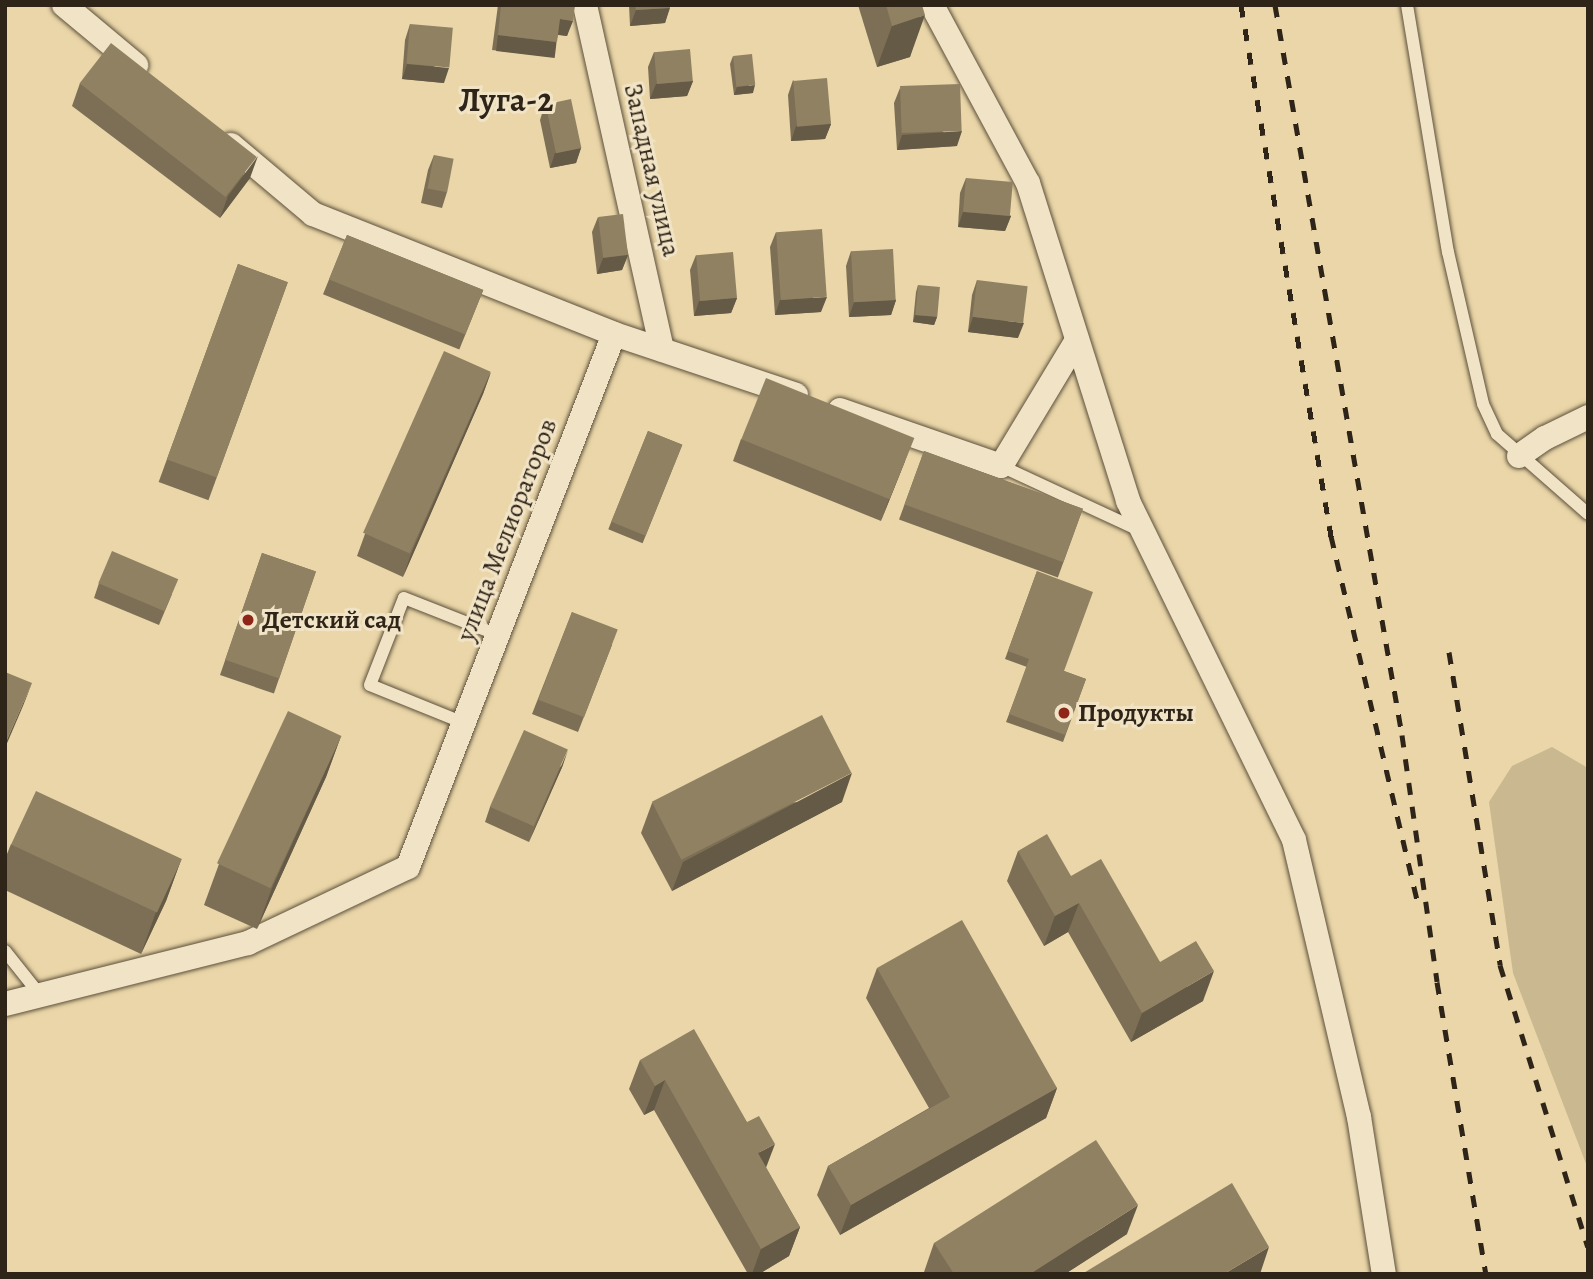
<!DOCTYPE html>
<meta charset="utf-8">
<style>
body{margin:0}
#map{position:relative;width:1593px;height:1279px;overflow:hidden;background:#ead6a8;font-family:Alegreya,serif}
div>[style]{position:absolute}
.green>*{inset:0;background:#cab890}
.roads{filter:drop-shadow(0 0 2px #5d503c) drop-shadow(0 0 2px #5d503c)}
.service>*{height:12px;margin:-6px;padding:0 6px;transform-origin:6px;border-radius:6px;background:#f1e4c6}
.minor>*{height:24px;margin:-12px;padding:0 12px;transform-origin:12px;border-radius:12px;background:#f1e4c6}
.rail>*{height:5px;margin-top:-2.5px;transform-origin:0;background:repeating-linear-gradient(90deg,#2e2418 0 12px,transparent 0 24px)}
.wall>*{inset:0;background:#7c6f55;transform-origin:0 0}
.shaded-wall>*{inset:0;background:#655a45;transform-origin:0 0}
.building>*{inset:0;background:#908163;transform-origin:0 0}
.dots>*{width:19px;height:19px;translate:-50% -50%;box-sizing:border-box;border:4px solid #f1e4c6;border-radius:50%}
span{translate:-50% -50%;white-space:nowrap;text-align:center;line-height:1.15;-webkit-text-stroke:6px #f1e4c6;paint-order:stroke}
.street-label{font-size:26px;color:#2e2418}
.poi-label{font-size:26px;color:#2e2418;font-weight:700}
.left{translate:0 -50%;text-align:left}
.district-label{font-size:33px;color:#2e2418;font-weight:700}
.frame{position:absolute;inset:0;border:7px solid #2e2418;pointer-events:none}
</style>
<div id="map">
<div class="green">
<div style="clip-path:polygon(1552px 747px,1588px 768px,1588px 1169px,1513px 973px,1489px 802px,1512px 766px)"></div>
</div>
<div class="roads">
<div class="service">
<div style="left:1407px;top:5px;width:250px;rotate:80.6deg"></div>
<div style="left:1448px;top:252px;width:156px;rotate:77deg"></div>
<div style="left:1483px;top:404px;width:33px;rotate:65deg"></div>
<div style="left:1497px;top:434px;width:121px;rotate:41.3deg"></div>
<div style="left:1001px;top:466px;width:154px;rotate:24.9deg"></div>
<div style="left:464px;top:723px;width:101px;rotate:-158deg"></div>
<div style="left:370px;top:685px;width:93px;rotate:-68.7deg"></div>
<div style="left:404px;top:598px;width:101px;rotate:21.5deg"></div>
<div style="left:5px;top:951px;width:56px;rotate:51.5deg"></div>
</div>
<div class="minor">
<div style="left:64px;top:5px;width:94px;rotate:39.8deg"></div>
<div style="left:585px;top:5px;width:353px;rotate:77.4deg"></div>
<div style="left:932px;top:5px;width:202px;rotate:61.7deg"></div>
<div style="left:1028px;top:183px;width:333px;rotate:72.5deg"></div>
<div style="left:1128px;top:501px;width:377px;rotate:63.9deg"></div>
<div style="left:1294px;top:840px;width:285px;rotate:76.8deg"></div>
<div style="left:1359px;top:1117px;width:159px;rotate:81deg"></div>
<div style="left:231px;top:145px;width:107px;rotate:40.1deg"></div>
<div style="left:313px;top:214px;width:324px;rotate:21.7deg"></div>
<div style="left:840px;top:410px;width:170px;rotate:19.2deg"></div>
<div style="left:1001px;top:466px;width:147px;rotate:-58.9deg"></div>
<div style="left:1519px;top:456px;width:32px;rotate:-35deg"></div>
<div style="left:1545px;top:438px;width:48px;rotate:-26deg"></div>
<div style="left:5px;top:1004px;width:251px;rotate:-14.1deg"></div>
<div style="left:248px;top:943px;width:177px;rotate:-25.4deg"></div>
<div style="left:408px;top:867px;width:571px;rotate:-68.87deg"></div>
<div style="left:614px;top:334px;width:192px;rotate:18.5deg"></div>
</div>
</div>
<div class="rail">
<div style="left:1241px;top:5px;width:539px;rotate:80.38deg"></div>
<div style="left:1331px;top:536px;width:375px;rotate:76.7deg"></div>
<div style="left:1275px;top:5px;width:741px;rotate:80.13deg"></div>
<div style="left:1402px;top:735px;width:249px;rotate:81.9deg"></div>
<div style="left:1437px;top:982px;width:296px;rotate:80.5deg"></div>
<div style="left:1449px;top:652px;width:317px;rotate:80.7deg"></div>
<div style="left:1500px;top:965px;width:295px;rotate:72.7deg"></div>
</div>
<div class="wall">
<div style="clip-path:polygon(498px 5px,575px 5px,567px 36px,558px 35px,552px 57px,492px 50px)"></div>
<div style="clip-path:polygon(629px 5px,670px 5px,665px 23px,630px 26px)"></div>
<div style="clip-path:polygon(858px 5px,922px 5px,910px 57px,877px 67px)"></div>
<div style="clip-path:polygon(410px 24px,444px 83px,402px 79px,405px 40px)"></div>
<div style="clip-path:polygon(654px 52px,693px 81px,687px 96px,650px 99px,648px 67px)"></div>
<div style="clip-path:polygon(733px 56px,753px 93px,734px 95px,730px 64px)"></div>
<div style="clip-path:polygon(793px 80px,831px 124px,825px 139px,791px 141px,788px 95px)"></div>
<div style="clip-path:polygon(80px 83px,250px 178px,220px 218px,72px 106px)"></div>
<div style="clip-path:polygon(900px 88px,957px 146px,897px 150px,894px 103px)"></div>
<div style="clip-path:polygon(545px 104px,581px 148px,576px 163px,550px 168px,540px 120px)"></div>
<div style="clip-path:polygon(434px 155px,447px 192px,442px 208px,421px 203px,428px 170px)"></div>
<div style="clip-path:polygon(966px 178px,1011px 216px,1005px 231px,958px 227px,960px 193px)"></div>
<div style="clip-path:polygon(598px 217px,628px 255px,622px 270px,597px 274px,592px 232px)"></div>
<div style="clip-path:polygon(776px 232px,821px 312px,775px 315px,770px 247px)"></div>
<div style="left:347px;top:235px;width:147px;height:64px;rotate:22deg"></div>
<div style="clip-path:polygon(851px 251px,896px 300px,891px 315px,849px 317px,846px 266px)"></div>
<div style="clip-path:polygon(696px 255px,737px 298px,731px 313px,694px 316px,690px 270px)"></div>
<div style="left:238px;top:264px;width:53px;height:232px;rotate:20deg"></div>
<div style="clip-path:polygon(977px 280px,1018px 338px,968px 332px,972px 295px)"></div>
<div style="clip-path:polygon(918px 285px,937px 317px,934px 325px,913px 322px,916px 292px)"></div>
<div style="clip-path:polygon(491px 372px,483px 394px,403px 577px,357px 556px,365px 534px)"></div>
<div style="left:648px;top:431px;width:37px;height:106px;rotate:22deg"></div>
<div style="clip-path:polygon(741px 439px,905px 461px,881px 521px,733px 461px)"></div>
<div style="left:924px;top:451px;width:169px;height:73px;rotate:20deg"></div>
<div style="left:262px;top:553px;width:57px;height:129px;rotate:19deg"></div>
<div style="clip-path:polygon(1037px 571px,1064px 671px,1086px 679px,1063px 742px,1006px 722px,1027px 667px,1005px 659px)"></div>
<div style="clip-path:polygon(99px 583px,172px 594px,159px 625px,94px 598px)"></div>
<div style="clip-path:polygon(572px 612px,612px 645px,578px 732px,532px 714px)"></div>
<div style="clip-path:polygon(341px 736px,326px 777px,257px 929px,204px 905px,219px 864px)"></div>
<div style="clip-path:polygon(563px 765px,529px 842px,485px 822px,490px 807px)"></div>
<div style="clip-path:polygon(842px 802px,672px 891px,641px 833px,652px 803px)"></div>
<div style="clip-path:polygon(11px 844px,181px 860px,166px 901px,141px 954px,5px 890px,5px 859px)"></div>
<div style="clip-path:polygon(1018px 851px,1071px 876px,1160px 962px,1203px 1001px,1131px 1042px,1068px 932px,1044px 946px,1007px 881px)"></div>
<div style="clip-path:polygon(877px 968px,1057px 1088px,1046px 1118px,840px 1235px,817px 1195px,828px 1166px,929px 1108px,866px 998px)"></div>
<div style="clip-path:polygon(640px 1060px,747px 1122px,766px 1168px,800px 1227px,789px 1256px,759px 1274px,748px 1274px,654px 1110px,644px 1115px,629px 1089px)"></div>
<div style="clip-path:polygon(1127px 1234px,1065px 1274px,925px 1274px,924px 1272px,934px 1243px)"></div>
</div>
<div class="shaded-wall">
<div style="clip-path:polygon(670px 8px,665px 23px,630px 26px,636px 10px)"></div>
<div style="clip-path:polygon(925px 15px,910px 57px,877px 67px,892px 26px)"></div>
<div style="clip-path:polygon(560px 19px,573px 21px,567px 36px,554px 34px)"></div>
<div style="left:498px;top:35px;width:59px;height:16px;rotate:7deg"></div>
<div style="clip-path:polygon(407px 64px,449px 68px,444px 83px,402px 79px)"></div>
<div style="clip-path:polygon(693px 81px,687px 96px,650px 99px,656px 84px)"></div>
<div style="clip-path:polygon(755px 85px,753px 93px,734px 95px,737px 87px)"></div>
<div style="clip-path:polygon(831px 124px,825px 139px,791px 141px,796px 126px)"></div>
<div style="clip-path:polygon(962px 131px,957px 146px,897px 150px,902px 135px)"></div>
<div style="clip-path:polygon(581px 148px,576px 163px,550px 168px,555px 153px)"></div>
<div style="clip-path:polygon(258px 156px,250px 178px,220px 218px,228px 196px)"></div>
<div style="clip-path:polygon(963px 212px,1011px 216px,1005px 231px,958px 227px)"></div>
<div style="clip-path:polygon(628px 255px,622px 270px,597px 274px,603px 258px)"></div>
<div style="clip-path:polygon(827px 297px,821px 312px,775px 315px,780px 300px)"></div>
<div style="clip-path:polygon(737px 298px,731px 313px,694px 316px,699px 301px)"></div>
<div style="clip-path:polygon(896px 300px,891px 315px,849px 317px,854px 302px)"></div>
<div style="clip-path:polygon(915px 315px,937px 317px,934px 325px,913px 322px)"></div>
<div style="clip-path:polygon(973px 317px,1024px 323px,1018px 338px,968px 332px)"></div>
<div style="clip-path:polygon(491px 372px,483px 394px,403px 577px,411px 554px)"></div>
<div style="clip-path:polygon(914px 438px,905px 461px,881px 521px,889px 499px)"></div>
<div style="clip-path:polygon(32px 683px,23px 706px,5px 748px,5px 744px)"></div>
<div style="clip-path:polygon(341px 736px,326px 777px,257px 929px,272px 888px)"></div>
<div style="clip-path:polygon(568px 750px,563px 765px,529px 842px,535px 827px)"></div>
<div style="clip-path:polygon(852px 773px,842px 802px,672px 891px,683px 862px)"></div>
<div style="clip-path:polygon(181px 860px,166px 901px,141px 954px,156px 912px)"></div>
<div style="clip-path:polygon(1079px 903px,1068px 932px,1044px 946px,1055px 916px)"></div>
<div style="clip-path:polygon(1214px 971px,1203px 1001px,1131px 1042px,1142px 1013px)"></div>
<div style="clip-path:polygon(665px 1080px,654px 1110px,644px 1115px,655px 1086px)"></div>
<div style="clip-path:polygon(1057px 1088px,1046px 1118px,840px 1235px,851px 1205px)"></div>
<div style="clip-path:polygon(775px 1144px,764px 1173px,758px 1153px)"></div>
<div style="clip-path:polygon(1138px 1205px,1127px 1234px,1065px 1274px,1030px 1274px)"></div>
<div style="clip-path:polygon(800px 1227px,789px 1256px,759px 1274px,752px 1274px,761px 1249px)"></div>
<div style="clip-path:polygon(1269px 1247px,1260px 1274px,1224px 1274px)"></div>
</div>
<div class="building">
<div style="clip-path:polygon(501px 5px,575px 5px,573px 21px,560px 19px,557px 42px,498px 35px)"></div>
<div style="clip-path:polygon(635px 5px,670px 5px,670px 8px,636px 10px)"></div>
<div style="clip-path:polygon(886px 5px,922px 5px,925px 15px,892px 26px)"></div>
<div style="left:410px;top:24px;width:43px;height:40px;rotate:5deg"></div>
<div style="left:111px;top:43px;width:185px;height:51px;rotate:38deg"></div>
<div style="left:690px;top:49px;width:32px;height:36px;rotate:85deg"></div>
<div style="left:752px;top:54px;width:31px;height:19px;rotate:84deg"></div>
<div style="left:827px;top:78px;width:46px;height:34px;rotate:85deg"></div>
<div style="left:960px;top:84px;width:47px;height:60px;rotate:88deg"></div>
<div style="left:571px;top:99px;width:50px;height:26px;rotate:78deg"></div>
<div style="left:434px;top:155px;width:20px;height:34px;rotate:11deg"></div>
<div style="left:966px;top:178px;width:47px;height:34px;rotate:5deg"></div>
<div style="left:623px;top:214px;width:41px;height:25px;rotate:83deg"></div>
<div style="left:822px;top:229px;width:68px;height:46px;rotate:86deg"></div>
<div style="left:347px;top:235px;width:147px;height:48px;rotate:22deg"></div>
<div style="left:893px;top:249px;width:51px;height:42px;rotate:87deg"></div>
<div style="left:733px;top:252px;width:46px;height:37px;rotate:85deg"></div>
<div style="left:238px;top:264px;width:53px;height:208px;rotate:20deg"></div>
<div style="left:977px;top:280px;width:51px;height:37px;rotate:7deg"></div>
<div style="left:918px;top:285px;width:22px;height:30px;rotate:5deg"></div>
<div style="left:444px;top:351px;width:51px;height:199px;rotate:24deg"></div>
<div style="left:766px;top:378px;width:160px;height:66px;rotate:22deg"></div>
<div style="left:648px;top:431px;width:37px;height:98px;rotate:22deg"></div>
<div style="left:924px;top:451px;width:169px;height:57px;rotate:20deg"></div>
<div style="left:112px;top:551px;width:72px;height:35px;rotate:23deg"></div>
<div style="left:262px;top:553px;width:57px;height:113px;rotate:19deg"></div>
<div style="clip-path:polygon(1037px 571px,1093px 592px,1064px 671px,1086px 679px,1065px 735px,1009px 714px,1029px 659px,1008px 651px)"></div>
<div style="left:572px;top:612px;width:49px;height:94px;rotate:21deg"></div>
<div style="clip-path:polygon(5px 672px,32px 683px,5px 744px)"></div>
<div style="left:288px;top:711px;width:59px;height:168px;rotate:25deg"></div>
<div style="left:822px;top:715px;width:65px;height:191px;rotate:63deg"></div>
<div style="left:524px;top:730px;width:48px;height:84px;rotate:24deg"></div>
<div style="left:36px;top:791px;width:161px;height:59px;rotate:25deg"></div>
<div style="clip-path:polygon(1047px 834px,1071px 876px,1101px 859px,1160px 962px,1196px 941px,1214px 971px,1142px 1013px,1079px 903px,1055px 916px,1018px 851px)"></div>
<div style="clip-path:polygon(962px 920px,1057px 1088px,851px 1205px,828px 1166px,950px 1097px,877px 968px)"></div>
<div style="clip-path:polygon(694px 1029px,747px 1122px,759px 1116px,775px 1144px,758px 1153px,800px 1227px,761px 1249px,665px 1080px,655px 1086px,640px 1060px)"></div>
<div style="clip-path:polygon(1096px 1140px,1138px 1205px,1030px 1274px,954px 1274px,934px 1243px)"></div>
<div style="clip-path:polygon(1232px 1183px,1269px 1247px,1224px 1274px,1082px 1274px)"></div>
</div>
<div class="dots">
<div style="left:248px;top:620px;background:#8f2418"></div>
<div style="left:1064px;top:713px;background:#8f2418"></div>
</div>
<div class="street-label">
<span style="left:652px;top:170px;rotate:77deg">Западная улица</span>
<span style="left:507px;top:530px;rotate:-69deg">улица Мелиораторов</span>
</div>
<div class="poi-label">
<span class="left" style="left:262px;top:620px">Детский сад</span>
<span class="left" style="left:1078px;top:713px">Продукты</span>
</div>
<div class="district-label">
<span style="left:506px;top:100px">Луга-2</span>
</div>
<div class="frame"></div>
</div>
